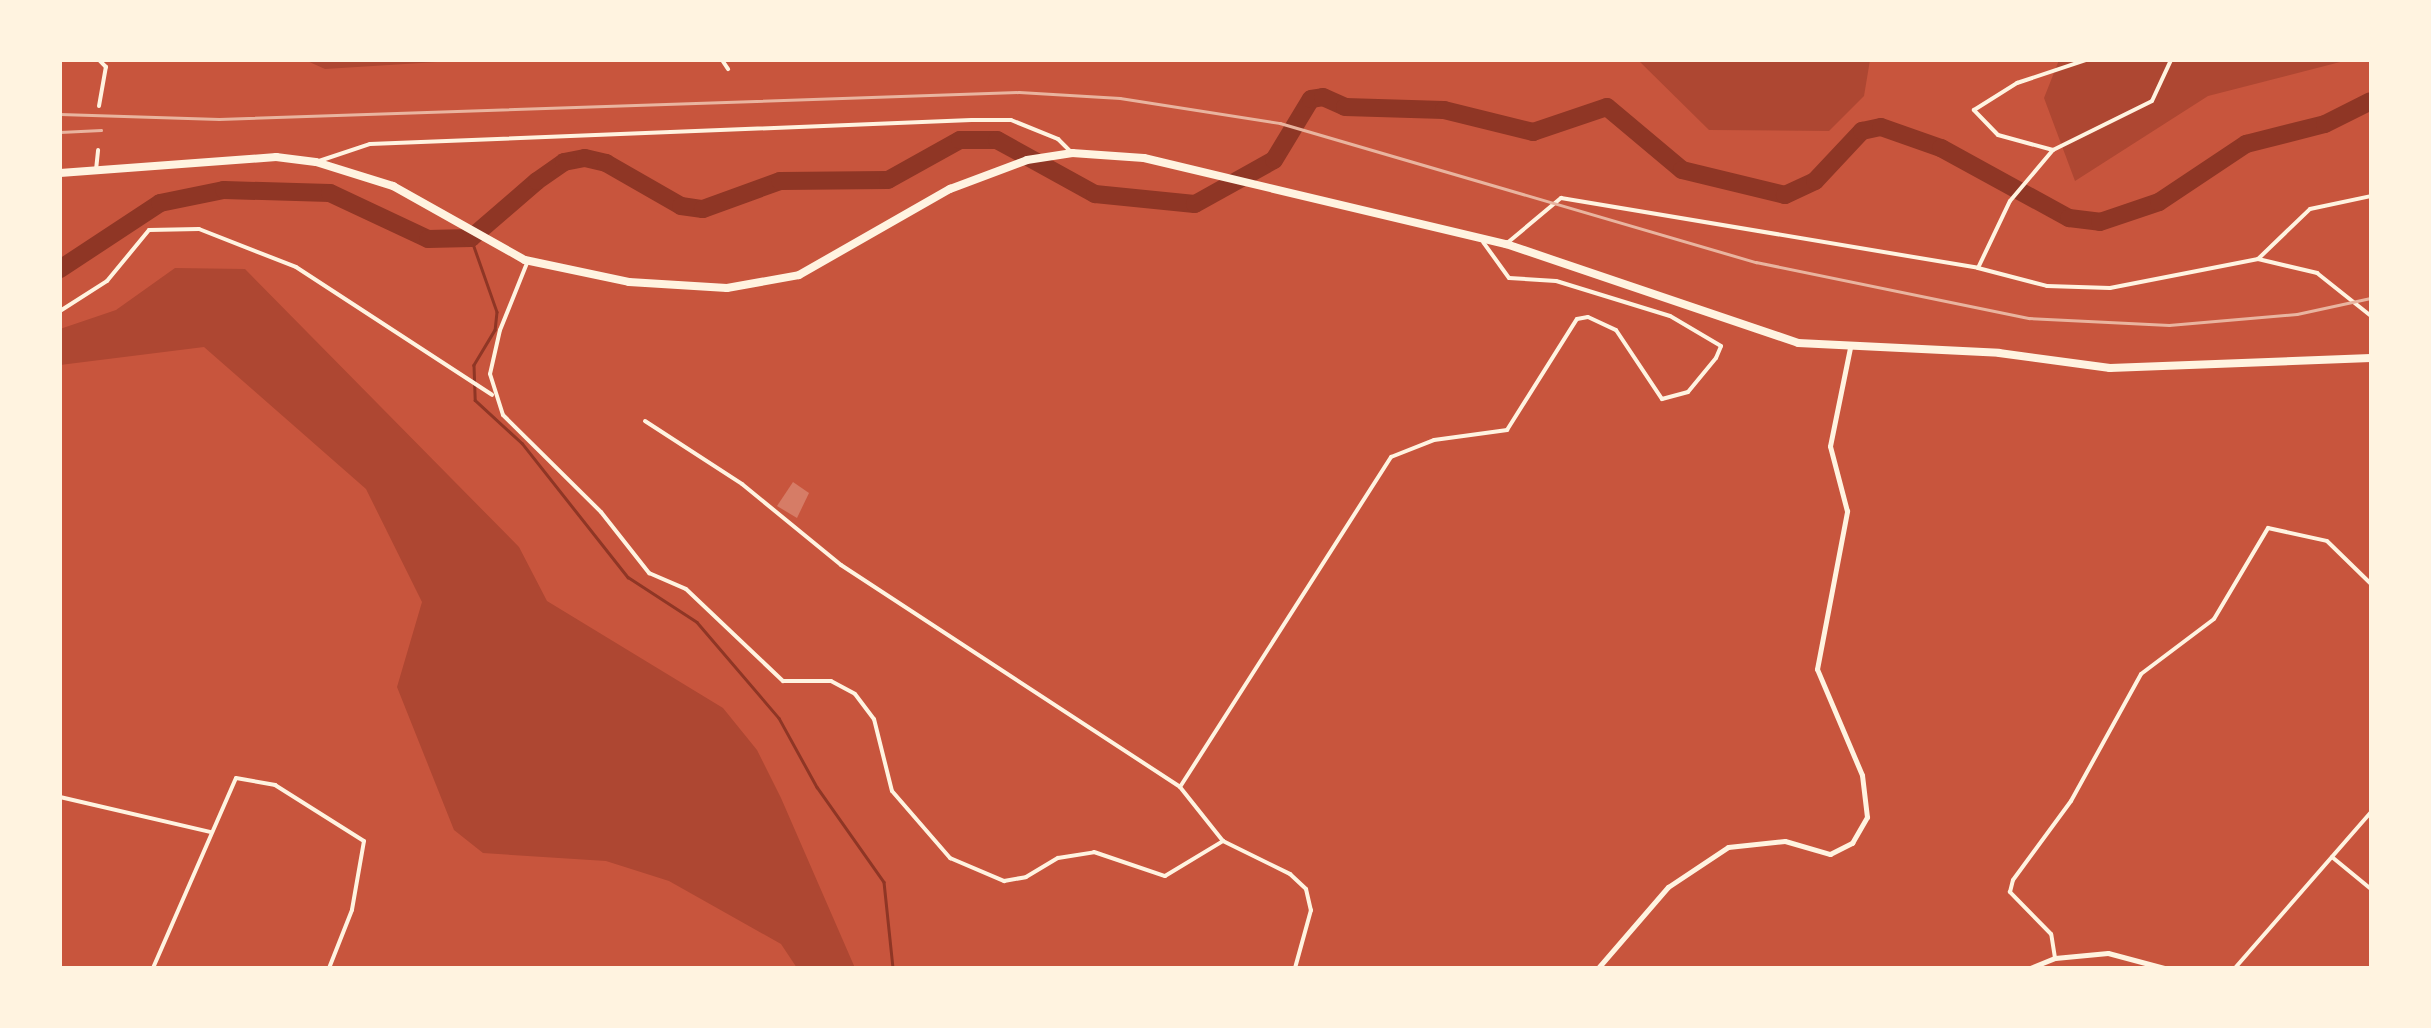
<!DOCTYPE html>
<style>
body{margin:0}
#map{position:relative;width:2431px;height:1028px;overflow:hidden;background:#c8553d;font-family:Montserrat,sans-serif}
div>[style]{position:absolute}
.green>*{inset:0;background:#ae4732}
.stream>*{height:2.5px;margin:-1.25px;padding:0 1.25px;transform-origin:1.25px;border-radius:1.25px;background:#8f3625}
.river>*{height:18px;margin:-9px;padding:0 9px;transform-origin:9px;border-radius:9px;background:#8f3625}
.building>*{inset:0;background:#d67c66}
.minor>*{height:4px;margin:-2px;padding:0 2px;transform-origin:2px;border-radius:2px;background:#fff3e0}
.tertiary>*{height:5px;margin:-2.5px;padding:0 2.5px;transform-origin:2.5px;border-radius:2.5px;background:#fff3e0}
.primary>*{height:8px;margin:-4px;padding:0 4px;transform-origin:4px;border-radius:4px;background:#fff3e0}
.rail>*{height:2.5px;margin:-1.25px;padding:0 1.25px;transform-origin:1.25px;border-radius:1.25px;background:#e9b49f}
span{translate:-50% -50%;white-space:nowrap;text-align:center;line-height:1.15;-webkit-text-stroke:9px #fff3e0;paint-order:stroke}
.frame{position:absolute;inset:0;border:62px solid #fff3e0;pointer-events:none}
</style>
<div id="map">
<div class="green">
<div style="clip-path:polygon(305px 60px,469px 60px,325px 69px)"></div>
<div style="clip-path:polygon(1638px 60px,1870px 60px,1864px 96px,1829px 131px,1709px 130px)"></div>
<div style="clip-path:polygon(2059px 60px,2348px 60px,2208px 96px,2075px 181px,2044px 98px)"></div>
<div style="clip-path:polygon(175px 268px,245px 269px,519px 547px,547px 601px,723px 708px,757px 750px,781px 798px,855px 968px,797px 968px,781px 944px,669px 881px,606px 861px,483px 853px,454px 830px,397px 687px,422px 602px,366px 489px,204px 347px,60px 365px,60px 329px,116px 310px)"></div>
</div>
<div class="stream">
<div style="left:471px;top:238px;width:78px;rotate:70.6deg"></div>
<div style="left:497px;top:312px;width:18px;rotate:96deg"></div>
<div style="left:495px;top:330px;width:41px;rotate:121deg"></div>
<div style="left:474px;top:365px;width:35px;rotate:88deg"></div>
<div style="left:475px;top:400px;width:64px;rotate:42.5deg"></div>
<div style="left:522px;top:443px;width:171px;rotate:51.7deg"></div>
<div style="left:628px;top:577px;width:82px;rotate:33.1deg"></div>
<div style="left:697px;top:622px;width:126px;rotate:49.5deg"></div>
<div style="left:779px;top:718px;width:79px;rotate:61.2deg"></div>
<div style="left:817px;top:787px;width:116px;rotate:54.8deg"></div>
<div style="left:884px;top:882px;width:86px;rotate:84deg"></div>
</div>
<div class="river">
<div style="left:60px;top:269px;width:120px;rotate:-33.4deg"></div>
<div style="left:160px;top:203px;width:65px;rotate:-11.5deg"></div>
<div style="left:224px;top:190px;width:106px;rotate:1.6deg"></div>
<div style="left:330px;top:193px;width:108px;rotate:25.1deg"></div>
<div style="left:428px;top:239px;width:43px;rotate:-1.3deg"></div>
<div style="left:471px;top:238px;width:87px;rotate:-40.8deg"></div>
<div style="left:537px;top:181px;width:33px;rotate:-35deg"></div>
<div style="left:564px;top:162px;width:21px;rotate:-11deg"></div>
<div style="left:585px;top:158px;width:22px;rotate:13deg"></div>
<div style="left:606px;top:163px;width:86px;rotate:29.8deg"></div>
<div style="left:681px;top:206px;width:22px;rotate:8deg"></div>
<div style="left:703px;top:209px;width:82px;rotate:-20deg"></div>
<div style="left:780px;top:181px;width:108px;rotate:-0.5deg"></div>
<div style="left:888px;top:180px;width:82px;rotate:-29.1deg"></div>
<div style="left:960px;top:140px;width:37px"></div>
<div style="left:997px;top:140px;width:112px;rotate:28.9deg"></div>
<div style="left:1095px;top:194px;width:100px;rotate:5.7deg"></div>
<div style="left:1195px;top:204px;width:90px;rotate:-29.1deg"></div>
<div style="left:1274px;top:160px;width:71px;rotate:-58.8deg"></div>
<div style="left:1311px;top:99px;width:12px;rotate:-9deg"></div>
<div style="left:1323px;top:97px;width:24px;rotate:24deg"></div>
<div style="left:1345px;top:107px;width:99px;rotate:1.7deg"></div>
<div style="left:1444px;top:110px;width:92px;rotate:13.9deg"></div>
<div style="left:1533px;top:132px;width:78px;rotate:-18.7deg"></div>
<div style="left:1607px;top:107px;width:98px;rotate:40deg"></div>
<div style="left:1682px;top:170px;width:106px;rotate:13.6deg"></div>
<div style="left:1785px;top:195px;width:33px;rotate:-25deg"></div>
<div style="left:1815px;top:181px;width:69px;rotate:-46.8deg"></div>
<div style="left:1862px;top:131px;width:19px;rotate:-12deg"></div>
<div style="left:1881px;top:127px;width:64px;rotate:19.3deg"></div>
<div style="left:1941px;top:148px;width:146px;rotate:28.7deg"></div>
<div style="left:2069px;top:218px;width:31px;rotate:7deg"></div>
<div style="left:2100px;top:222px;width:62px;rotate:-18.7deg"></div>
<div style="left:2159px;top:202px;width:105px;rotate:-33.7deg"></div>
<div style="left:2246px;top:144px;width:81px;rotate:-14.2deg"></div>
<div style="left:2325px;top:124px;width:51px;rotate:-26.6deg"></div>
</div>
<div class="building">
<div style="clip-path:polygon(793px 482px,809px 493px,797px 518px,777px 506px)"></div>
</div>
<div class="minor">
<div style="left:722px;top:60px;width:11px;rotate:56deg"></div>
<div style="left:99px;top:106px;width:40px;rotate:-80deg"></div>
<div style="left:106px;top:67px;width:10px;rotate:-135deg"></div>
<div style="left:2053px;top:150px;width:57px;rotate:-164.7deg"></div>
<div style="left:1998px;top:135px;width:35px;rotate:-134deg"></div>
<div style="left:1974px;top:110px;width:51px;rotate:-32.1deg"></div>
<div style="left:2017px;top:83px;width:73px;rotate:-18.4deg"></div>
<div style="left:319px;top:161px;width:54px;rotate:-18.4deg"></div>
<div style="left:370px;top:144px;width:602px;rotate:-2.28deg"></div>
<div style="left:972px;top:120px;width:39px"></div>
<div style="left:1011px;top:120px;width:51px;rotate:22deg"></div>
<div style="left:1058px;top:139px;width:20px;rotate:45deg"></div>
<div style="left:96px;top:170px;width:20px;rotate:-84deg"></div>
<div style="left:1506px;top:244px;width:72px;rotate:-39.9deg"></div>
<div style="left:1561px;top:198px;width:423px;rotate:9.5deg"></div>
<div style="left:1978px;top:268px;width:71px;rotate:14.6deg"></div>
<div style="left:2047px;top:286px;width:63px;rotate:1.8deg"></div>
<div style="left:2110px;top:288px;width:151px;rotate:-11.1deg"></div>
<div style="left:2258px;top:259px;width:61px;rotate:13.3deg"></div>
<div style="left:2317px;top:273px;width:69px;rotate:38.5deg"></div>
<div style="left:2258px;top:259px;width:72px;rotate:-43.9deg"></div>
<div style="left:2310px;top:209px;width:62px;rotate:-12deg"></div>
<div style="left:527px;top:263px;width:72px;rotate:111.9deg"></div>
<div style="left:500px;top:330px;width:45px;rotate:102.8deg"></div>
<div style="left:490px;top:374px;width:43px;rotate:72.4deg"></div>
<div style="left:503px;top:415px;width:138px;rotate:44.7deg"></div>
<div style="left:601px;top:512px;width:78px;rotate:51.8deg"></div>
<div style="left:649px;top:573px;width:40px;rotate:23.4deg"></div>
<div style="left:686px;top:589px;width:134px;rotate:43.5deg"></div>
<div style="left:783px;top:681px;width:48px"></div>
<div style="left:831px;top:681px;width:27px;rotate:28deg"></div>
<div style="left:855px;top:694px;width:31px;rotate:53deg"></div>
<div style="left:874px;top:719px;width:74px;rotate:76deg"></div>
<div style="left:892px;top:791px;width:89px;rotate:49.1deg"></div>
<div style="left:950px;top:858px;width:59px;rotate:23.1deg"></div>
<div style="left:1004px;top:881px;width:22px;rotate:-10deg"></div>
<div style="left:1026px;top:877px;width:37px;rotate:-31deg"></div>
<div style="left:1058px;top:858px;width:36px;rotate:-9deg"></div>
<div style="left:1094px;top:852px;width:75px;rotate:18.7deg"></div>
<div style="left:1165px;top:876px;width:68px;rotate:-31.1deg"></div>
<div style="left:1978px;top:268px;width:74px;rotate:-64.5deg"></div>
<div style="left:2010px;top:201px;width:67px;rotate:-49.9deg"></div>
<div style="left:2053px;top:150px;width:110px;rotate:-26.3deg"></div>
<div style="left:2152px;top:101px;width:45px;rotate:-65.1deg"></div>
<div style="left:60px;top:311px;width:56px;rotate:-32.6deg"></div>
<div style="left:107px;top:281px;width:66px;rotate:-50.5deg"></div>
<div style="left:149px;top:230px;width:50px;rotate:-1.1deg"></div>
<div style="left:199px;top:229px;width:104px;rotate:21.4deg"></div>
<div style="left:296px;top:267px;width:234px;rotate:33.1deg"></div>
<div style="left:645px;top:421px;width:116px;rotate:33deg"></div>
<div style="left:742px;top:484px;width:128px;rotate:39.3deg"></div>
<div style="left:841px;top:565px;width:405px;rotate:33.2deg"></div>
<div style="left:1180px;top:787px;width:69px;rotate:51.5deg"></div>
<div style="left:1223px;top:841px;width:75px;rotate:26.2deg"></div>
<div style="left:1290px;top:874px;width:22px;rotate:43deg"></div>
<div style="left:1306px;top:889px;width:22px;rotate:77deg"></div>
<div style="left:1311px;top:910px;width:60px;rotate:105.4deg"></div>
<div style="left:1180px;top:787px;width:392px;rotate:-57.4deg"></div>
<div style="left:1391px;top:457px;width:46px;rotate:-21.6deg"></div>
<div style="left:1434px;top:440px;width:74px;rotate:-7.8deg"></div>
<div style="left:1507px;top:430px;width:131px;rotate:-57.8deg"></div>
<div style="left:1577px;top:319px;width:11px;rotate:-10deg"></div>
<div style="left:1588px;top:317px;width:31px;rotate:25deg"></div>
<div style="left:1616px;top:330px;width:83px;rotate:56.3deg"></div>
<div style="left:1662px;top:399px;width:27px;rotate:-15deg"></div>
<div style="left:1688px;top:392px;width:44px;rotate:-50.5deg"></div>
<div style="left:1716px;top:358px;width:13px;rotate:-67deg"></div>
<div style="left:1721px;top:346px;width:59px;rotate:-149.5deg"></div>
<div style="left:1670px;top:316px;width:119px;rotate:-162.9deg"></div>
<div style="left:1556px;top:281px;width:47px;rotate:-176.3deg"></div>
<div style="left:1509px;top:278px;width:44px;rotate:-125.8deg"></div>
<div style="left:60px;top:797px;width:155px;rotate:13.1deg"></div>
<div style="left:2332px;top:857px;width:50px;rotate:39.4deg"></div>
<div style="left:2055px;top:958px;width:24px;rotate:-99deg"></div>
<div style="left:2051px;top:934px;width:59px;rotate:-134.3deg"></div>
<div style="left:2010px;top:892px;width:12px;rotate:-76deg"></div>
<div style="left:2013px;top:880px;width:98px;rotate:-53.7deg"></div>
<div style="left:2071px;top:801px;width:145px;rotate:-61.1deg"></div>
<div style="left:2141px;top:674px;width:91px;rotate:-37deg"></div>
<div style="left:2214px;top:619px;width:106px;rotate:-59.3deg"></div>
<div style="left:2268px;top:528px;width:60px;rotate:12.4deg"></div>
<div style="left:2327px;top:541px;width:62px;rotate:44.3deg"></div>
<div style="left:153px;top:968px;width:207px;rotate:-66.4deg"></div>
<div style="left:236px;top:778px;width:40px;rotate:10deg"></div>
<div style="left:275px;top:785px;width:105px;rotate:32.2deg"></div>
<div style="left:364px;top:841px;width:70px;rotate:99.9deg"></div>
<div style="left:352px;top:910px;width:62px;rotate:111.6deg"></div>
<div style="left:2235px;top:968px;width:207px;rotate:-48.9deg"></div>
</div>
<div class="tertiary">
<div style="left:1598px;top:968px;width:107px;rotate:-49.2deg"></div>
<div style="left:1668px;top:887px;width:72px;rotate:-33.7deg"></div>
<div style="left:1728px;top:847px;width:57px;rotate:-6deg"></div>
<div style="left:1785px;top:841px;width:47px;rotate:16.1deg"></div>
<div style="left:1830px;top:854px;width:25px;rotate:-27deg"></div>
<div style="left:1852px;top:843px;width:30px;rotate:-60deg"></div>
<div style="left:1867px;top:817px;width:42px;rotate:-96.8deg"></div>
<div style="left:1862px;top:775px;width:115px;rotate:-113deg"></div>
<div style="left:1817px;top:669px;width:161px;rotate:-79.2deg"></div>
<div style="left:1847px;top:511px;width:67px;rotate:-104.7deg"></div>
<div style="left:1830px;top:446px;width:100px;rotate:-78.5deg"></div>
<div style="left:2030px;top:968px;width:27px;rotate:-22deg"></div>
<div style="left:2055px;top:958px;width:53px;rotate:-5.4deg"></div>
<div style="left:2108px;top:953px;width:58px;rotate:15deg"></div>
</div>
<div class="primary">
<div style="left:60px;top:173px;width:217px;rotate:-4.2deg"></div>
<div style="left:276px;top:157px;width:40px;rotate:7.1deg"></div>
<div style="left:316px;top:162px;width:81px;rotate:17.3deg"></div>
<div style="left:393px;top:186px;width:151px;rotate:29.3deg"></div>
<div style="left:525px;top:260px;width:106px;rotate:11.9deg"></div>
<div style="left:629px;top:282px;width:98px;rotate:3.5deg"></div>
<div style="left:727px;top:288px;width:73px;rotate:-10.2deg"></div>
<div style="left:799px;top:275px;width:174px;rotate:-29.7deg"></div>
<div style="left:950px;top:189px;width:82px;rotate:-20.6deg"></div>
<div style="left:1027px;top:160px;width:46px;rotate:-8.8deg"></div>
<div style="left:1072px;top:153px;width:72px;rotate:4deg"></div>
<div style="left:1144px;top:158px;width:372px;rotate:13.4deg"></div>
<div style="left:1506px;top:244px;width:308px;rotate:18.7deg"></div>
<div style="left:1798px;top:343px;width:201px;rotate:2.8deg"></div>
<div style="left:1999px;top:353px;width:112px;rotate:7.7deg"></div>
<div style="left:2110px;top:368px;width:261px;rotate:-2.2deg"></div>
</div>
<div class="rail">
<div style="left:60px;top:114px;width:159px;rotate:1.8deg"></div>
<div style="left:219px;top:119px;width:800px;rotate:-1.93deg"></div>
<div style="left:1019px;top:92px;width:101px;rotate:3.4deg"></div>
<div style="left:1120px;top:98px;width:162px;rotate:8.9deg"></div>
<div style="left:1280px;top:123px;width:496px;rotate:16.3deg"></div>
<div style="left:1756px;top:262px;width:279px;rotate:11.6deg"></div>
<div style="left:2029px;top:318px;width:140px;rotate:2.9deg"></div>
<div style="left:2169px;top:325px;width:128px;rotate:-4.9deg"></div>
<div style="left:2297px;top:314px;width:76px;rotate:-12.2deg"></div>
<div style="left:60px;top:132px;width:41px;rotate:-2.8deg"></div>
</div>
<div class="frame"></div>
</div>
